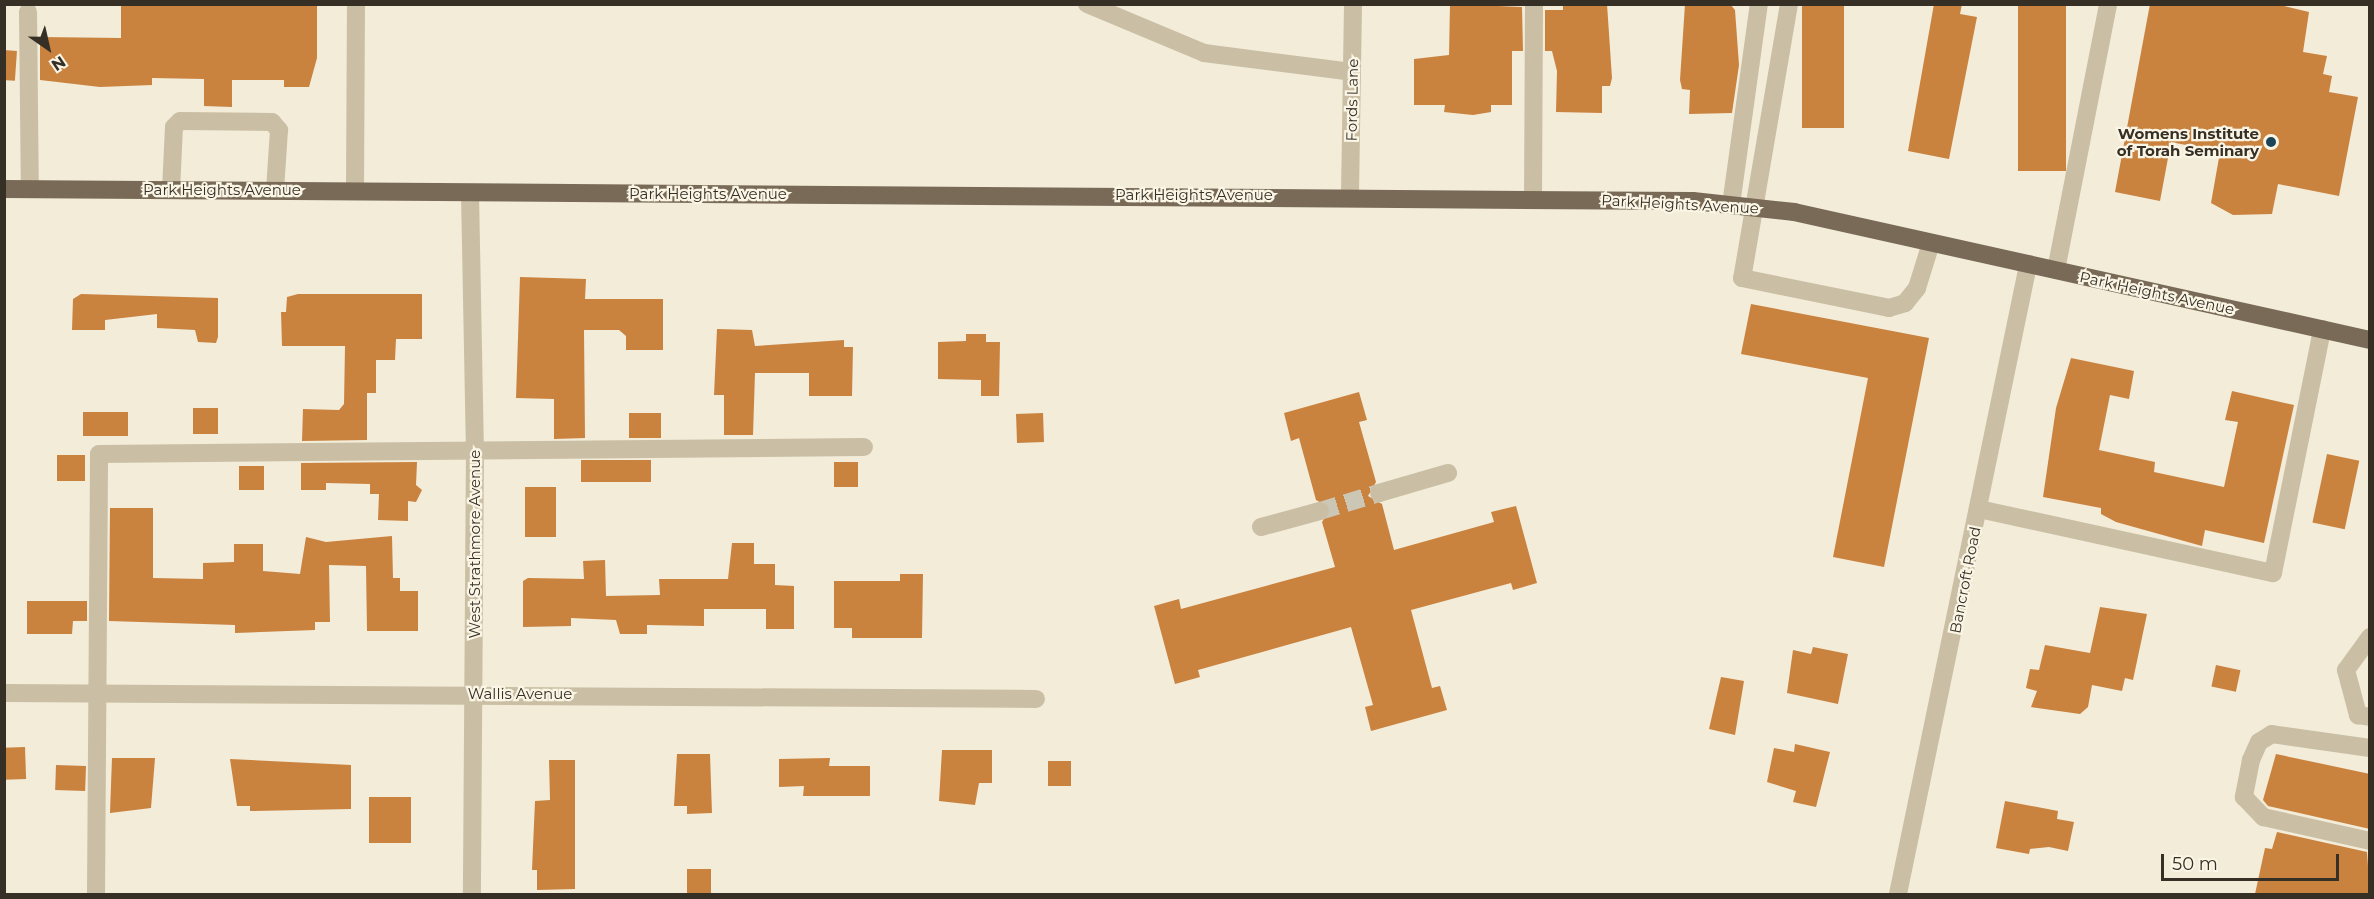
<!DOCTYPE html>
<style>
body{margin:0}
#map{position:relative;width:2374px;height:899px;overflow:hidden;background:#f2ecd9;font-family:Montserrat,sans-serif}
div>[style]{position:absolute}
.building>*{inset:0;background:#ca823f;transform-origin:0 0}
.minor-tunnel>*{height:18px;margin-top:-9px;transform-origin:0;background:repeating-linear-gradient(90deg,#ccc6b5 0 18px,transparent 0 27px)}
.minor>*{height:18px;margin:-9px;padding:0 9px;transform-origin:9px;border-radius:9px;background:#cabfa4}
.major>*{height:18px;margin:-9px;padding:0 9px;transform-origin:9px;border-radius:9px;background:#786a57}
.dots>*{width:16px;height:16px;translate:-50% -50%;box-sizing:border-box;border:3px solid #faf5e5;border-radius:50%}
span{translate:-50% -50%;white-space:nowrap;text-align:center;line-height:1.15;-webkit-text-stroke:4.5px #faf5e5;paint-order:stroke}
.street-label{font-size:15px;color:#362f26}
.poi-label{font-size:15px;color:#362f26;font-weight:700}
.right{translate:-100% -50%;text-align:right}
.frame{position:absolute;inset:0;border:6px solid #362f26;pointer-events:none}
.north{position:absolute;left:18px;top:18px;width:60px;height:60px;-webkit-text-stroke:4px #faf5e5;paint-order:stroke;rotate:146deg;font-size:16px;font-weight:700;line-height:24px;text-align:center;color:#362f26}
.north::after{content:'';display:block;margin:auto;width:21px;height:27px;background:#362f26;clip-path:polygon(50% 0,100% 100%,50% 72%,0 100%)}
.scale{position:absolute;left:2161px;top:854px;width:178px;height:27px;box-sizing:border-box;border:3px solid #362f26;border-top:0;padding-left:8px;font-size:18px;line-height:21px;white-space:nowrap;color:#362f26;-webkit-text-stroke:4px #faf5e5;paint-order:stroke}
</style>
<div id="map">
<div class="building">
<div style="clip-path:polygon(121px 4px,317px 4px,317px 58px,309px 87px,284px 87px,284px 80px,232px 80px,232px 107px,204px 106px,204px 79px,152px 78px,152px 85px,100px 87px,40px 80px,40px 37px,121px 38px)"></div>
<div style="clip-path:polygon(1450px 4px,1522px 7px,1523px 51px,1512px 51px,1512px 105px,1491px 105px,1491px 112px,1473px 115px,1444px 112px,1445px 105px,1414px 105px,1414px 59px,1449px 55px)"></div>
<div style="clip-path:polygon(1563px 4px,1607px 4px,1612px 78px,1610px 86px,1602px 86px,1602px 113px,1556px 112px,1557px 71px,1552px 51px,1545px 51px,1545px 10px,1563px 10px)"></div>
<div style="clip-path:polygon(1685px 4px,1730px 4px,1735px 10px,1739px 65px,1732px 113px,1689px 114px,1690px 90px,1682px 89px,1680px 80px)"></div>
<div style="left:1802px;top:4px;width:42px;height:124px"></div>
<div style="clip-path:polygon(1934px 4px,1962px 4px,1960px 14px,1977px 17px,1949px 159px,1908px 151px)"></div>
<div style="left:2018px;top:4px;width:48px;height:167px"></div>
<div style="clip-path:polygon(2150px 4px,2276px 4px,2309px 12px,2303px 52px,2327px 56px,2323px 74px,2332px 76px,2329px 92px,2358px 97px,2339px 196px,2278px 184px,2272px 214px,2233px 215px,2211px 203px,2220px 152px,2171px 142px,2160px 201px,2115px 192px)"></div>
<div style="left:4px;top:50px;width:13px;height:30px;rotate:4deg"></div>
<div style="clip-path:polygon(520px 277px,586px 279px,585px 299px,663px 299px,663px 350px,626px 350px,626px 336px,619px 330px,584px 330px,585px 438px,554px 439px,554px 399px,516px 398px)"></div>
<div style="clip-path:polygon(81px 294px,218px 298px,218px 337px,216px 343px,198px 342px,195px 330px,157px 328px,157px 314px,105px 320px,105px 330px,72px 330px,73px 299px)"></div>
<div style="clip-path:polygon(298px 294px,422px 294px,422px 339px,396px 339px,395px 360px,376px 360px,376px 393px,367px 393px,367px 440px,302px 441px,303px 409px,339px 410px,344px 404px,345px 346px,282px 346px,281px 312px,286px 312px,287px 297px)"></div>
<div style="clip-path:polygon(1751px 304px,1929px 338px,1884px 567px,1833px 557px,1868px 378px,1741px 354px)"></div>
<div style="clip-path:polygon(717px 329px,752px 330px,755px 346px,844px 340px,844px 347px,853px 347px,852px 396px,809px 396px,809px 373px,755px 373px,753px 435px,724px 435px,724px 395px,714px 395px)"></div>
<div style="clip-path:polygon(966px 334px,986px 334px,986px 342px,1000px 342px,999px 396px,981px 396px,981px 380px,938px 379px,938px 342px,966px 341px)"></div>
<div style="clip-path:polygon(2071px 358px,2134px 371px,2129px 399px,2110px 395px,2099px 450px,2155px 462px,2154px 472px,2224px 487px,2238px 422px,2225px 420px,2232px 391px,2294px 405px,2264px 543px,2205px 530px,2202px 546px,2116px 522px,2101px 514px,2101px 508px,2043px 497px,2056px 408px)"></div>
<div style="clip-path:polygon(1359px 392px,1367px 420px,1359px 422px,1376px 482px,1368px 496px,1382px 504px,1394px 550px,1494px 522px,1491px 512px,1516px 506px,1537px 583px,1513px 590px,1511px 583px,1411px 610px,1432px 688px,1440px 686px,1447px 710px,1371px 731px,1365px 707px,1373px 705px,1351px 627px,1198px 670px,1200px 677px,1175px 684px,1154px 606px,1179px 599px,1181px 609px,1335px 567px,1322px 522px,1331px 508px,1316px 500px,1299px 438px,1291px 441px,1284px 413px)"></div>
<div style="left:193px;top:408px;width:25px;height:26px"></div>
<div style="left:83px;top:412px;width:45px;height:24px"></div>
<div style="left:629px;top:413px;width:32px;height:25px"></div>
<div style="left:1043px;top:413px;width:29px;height:27px;rotate:88deg"></div>
<div style="left:2327px;top:454px;width:33px;height:70px;rotate:12deg"></div>
<div style="left:57px;top:455px;width:28px;height:26px"></div>
<div style="left:651px;top:460px;width:22px;height:70px;rotate:90deg"></div>
<div style="clip-path:polygon(417px 462px,416px 485px,422px 490px,416px 502px,408px 501px,408px 521px,378px 520px,379px 494px,370px 494px,370px 484px,326px 483px,326px 490px,301px 490px,301px 463px)"></div>
<div style="left:834px;top:462px;width:24px;height:25px"></div>
<div style="left:239px;top:466px;width:25px;height:24px"></div>
<div style="left:525px;top:487px;width:31px;height:50px"></div>
<div style="clip-path:polygon(110px 508px,153px 508px,153px 578px,203px 579px,203px 563px,234px 562px,234px 544px,263px 544px,263px 571px,300px 574px,306px 537px,326px 542px,392px 536px,393px 578px,400px 578px,400px 591px,418px 591px,418px 631px,367px 631px,366px 566px,329px 565px,330px 622px,315px 622px,315px 630px,235px 633px,235px 625px,109px 621px)"></div>
<div style="clip-path:polygon(732px 543px,754px 543px,754px 564px,775px 564px,775px 585px,794px 586px,794px 629px,766px 629px,766px 609px,704px 609px,704px 626px,647px 625px,647px 634px,620px 634px,616px 620px,571px 618px,571px 626px,523px 627px,523px 581px,528px 578px,584px 579px,583px 561px,605px 560px,606px 596px,660px 595px,659px 579px,728px 579px)"></div>
<div style="clip-path:polygon(900px 574px,923px 574px,922px 638px,852px 638px,852px 628px,834px 628px,834px 581px,900px 581px)"></div>
<div style="clip-path:polygon(27px 601px,87px 601px,87px 621px,73px 621px,72px 634px,27px 634px)"></div>
<div style="clip-path:polygon(2100px 607px,2147px 614px,2133px 680px,2125px 678px,2122px 691px,2092px 685px,2088px 707px,2080px 714px,2031px 707px,2037px 691px,2026px 688px,2030px 669px,2039px 670px,2045px 645px,2090px 653px)"></div>
<div style="clip-path:polygon(1813px 647px,1848px 654px,1838px 704px,1787px 693px,1793px 650px,1811px 654px)"></div>
<div style="left:2216px;top:665px;width:25px;height:22px;rotate:12deg"></div>
<div style="clip-path:polygon(1721px 677px,1744px 681px,1735px 735px,1709px 729px)"></div>
<div style="clip-path:polygon(1795px 744px,1830px 752px,1816px 807px,1793px 802px,1796px 791px,1767px 782px,1774px 748px,1794px 752px)"></div>
<div style="left:25px;top:747px;width:32px;height:21px;rotate:88deg"></div>
<div style="clip-path:polygon(942px 750px,992px 750px,992px 783px,979px 783px,975px 805px,939px 801px)"></div>
<div style="clip-path:polygon(677px 754px,710px 754px,712px 813px,687px 814px,687px 806px,674px 806px)"></div>
<div style="clip-path:polygon(2276px 754px,2370px 774px,2370px 829px,2268px 806px,2263px 800px)"></div>
<div style="clip-path:polygon(112px 758px,155px 758px,151px 808px,110px 813px)"></div>
<div style="clip-path:polygon(830px 758px,829px 766px,870px 766px,870px 796px,803px 796px,804px 786px,779px 787px,779px 759px)"></div>
<div style="clip-path:polygon(230px 759px,351px 765px,351px 809px,250px 811px,250px 806px,237px 806px)"></div>
<div style="clip-path:polygon(549px 760px,575px 760px,575px 889px,537px 890px,537px 870px,532px 870px,535px 801px,550px 800px)"></div>
<div style="left:1048px;top:761px;width:23px;height:25px"></div>
<div style="left:86px;top:766px;width:25px;height:30px;rotate:92deg"></div>
<div style="left:369px;top:797px;width:42px;height:46px"></div>
<div style="clip-path:polygon(2005px 801px,2058px 811px,2057px 819px,2074px 822px,2068px 851px,2049px 847px,2030px 849px,2029px 854px,1996px 848px)"></div>
<div style="clip-path:polygon(2277px 832px,2367px 852px,2370px 894px,2255px 894px,2265px 848px,2272px 849px)"></div>
<div style="left:687px;top:869px;width:24px;height:25px"></div>
</div>
<div class="minor-tunnel">
<div style="left:1320px;top:511px;width:62px;rotate:-17deg"></div>
</div>
<div class="minor">
<div style="left:1087px;top:4px;width:127px;rotate:22.7deg"></div>
<div style="left:1204px;top:53px;width:149px;rotate:7.3deg"></div>
<div style="left:1789px;top:4px;width:278px;rotate:99.7deg"></div>
<div style="left:1742px;top:278px;width:150px;rotate:11.5deg"></div>
<div style="left:1889px;top:308px;width:17px;rotate:-17deg"></div>
<div style="left:1905px;top:303px;width:19px;rotate:-51deg"></div>
<div style="left:1917px;top:288px;width:47px;rotate:-72.7deg"></div>
<div style="left:28px;top:12px;width:177px;rotate:89.4deg"></div>
<div style="left:171px;top:190px;width:63px;rotate:-87.3deg"></div>
<div style="left:174px;top:127px;width:8px;rotate:-45deg"></div>
<div style="left:180px;top:121px;width:92px;rotate:0.6deg"></div>
<div style="left:272px;top:122px;width:11px;rotate:49deg"></div>
<div style="left:279px;top:130px;width:61px;rotate:93.8deg"></div>
<div style="left:355px;top:191px;width:187px;rotate:-89.7deg"></div>
<div style="left:470px;top:193px;width:254px;rotate:88.9deg"></div>
<div style="left:475px;top:447px;width:447px;rotate:90.4deg"></div>
<div style="left:1350px;top:195px;width:191px;rotate:-89.1deg"></div>
<div style="left:1533px;top:198px;width:194px;rotate:-89.7deg"></div>
<div style="left:1731px;top:205px;width:203px;rotate:-82.1deg"></div>
<div style="left:2056px;top:270px;width:271px;rotate:-78.9deg"></div>
<div style="left:1379px;top:493px;width:72px;rotate:-16.2deg"></div>
<div style="left:1979px;top:509px;width:301px;rotate:12.3deg"></div>
<div style="left:2273px;top:573px;width:249px;rotate:-78.6deg"></div>
<div style="left:1261px;top:527px;width:61px;rotate:-15.2deg"></div>
<div style="left:2370px;top:637px;width:41px;rotate:126deg"></div>
<div style="left:2346px;top:670px;width:47px;rotate:75.1deg"></div>
<div style="left:2358px;top:715px;width:12px;rotate:9deg"></div>
<div style="left:4px;top:693px;width:1032px;rotate:0.33deg"></div>
<div style="left:2370px;top:748px;width:99px;rotate:-171.9deg"></div>
<div style="left:2272px;top:734px;width:15px;rotate:148deg"></div>
<div style="left:2259px;top:742px;width:20px;rotate:114deg"></div>
<div style="left:2251px;top:760px;width:38px;rotate:101deg"></div>
<div style="left:2244px;top:797px;width:28px;rotate:46deg"></div>
<div style="left:2263px;top:817px;width:110px;rotate:12.6deg"></div>
<div style="left:96px;top:894px;width:440px;rotate:-89.6deg"></div>
<div style="left:99px;top:454px;width:765px;rotate:-0.52deg"></div>
<div style="left:1898px;top:894px;width:642px;rotate:-78.32deg"></div>
</div>
<div class="major">
<div style="left:4px;top:189px;width:1689px;rotate:0.41deg"></div>
<div style="left:1693px;top:201px;width:102px;rotate:6.2deg"></div>
<div style="left:1794px;top:212px;width:590px;rotate:12.53deg"></div>
</div>
<div class="dots">
<div style="left:2271px;top:142px;background:#1b4558"></div>
</div>
<div class="street-label">
<span style="left:1352px;top:100px;rotate:-89deg">Fords Lane</span>
<span style="left:222px;top:190px">Park Heights Avenue</span>
<span style="left:708px;top:194px">Park Heights Avenue</span>
<span style="left:1194px;top:195px">Park Heights Avenue</span>
<span style="left:1680px;top:204px;rotate:3deg">Park Heights Avenue</span>
<span style="left:2157px;top:293px;rotate:12deg">Park Heights Avenue</span>
<span style="left:475px;top:544px;rotate:-90deg">West Strathmore Avenue</span>
<span style="left:1965px;top:580px;rotate:-79deg">Bancroft Road</span>
<span style="left:520px;top:694px">Wallis Avenue</span>
</div>
<div class="poi-label">
<span class="right" style="left:2259px;top:142px">Womens Institute<br>of Torah Seminary</span>
</div>
<div class="frame"></div>
<div class="north">N</div>
<div class="scale">50 m</div>
</div>
